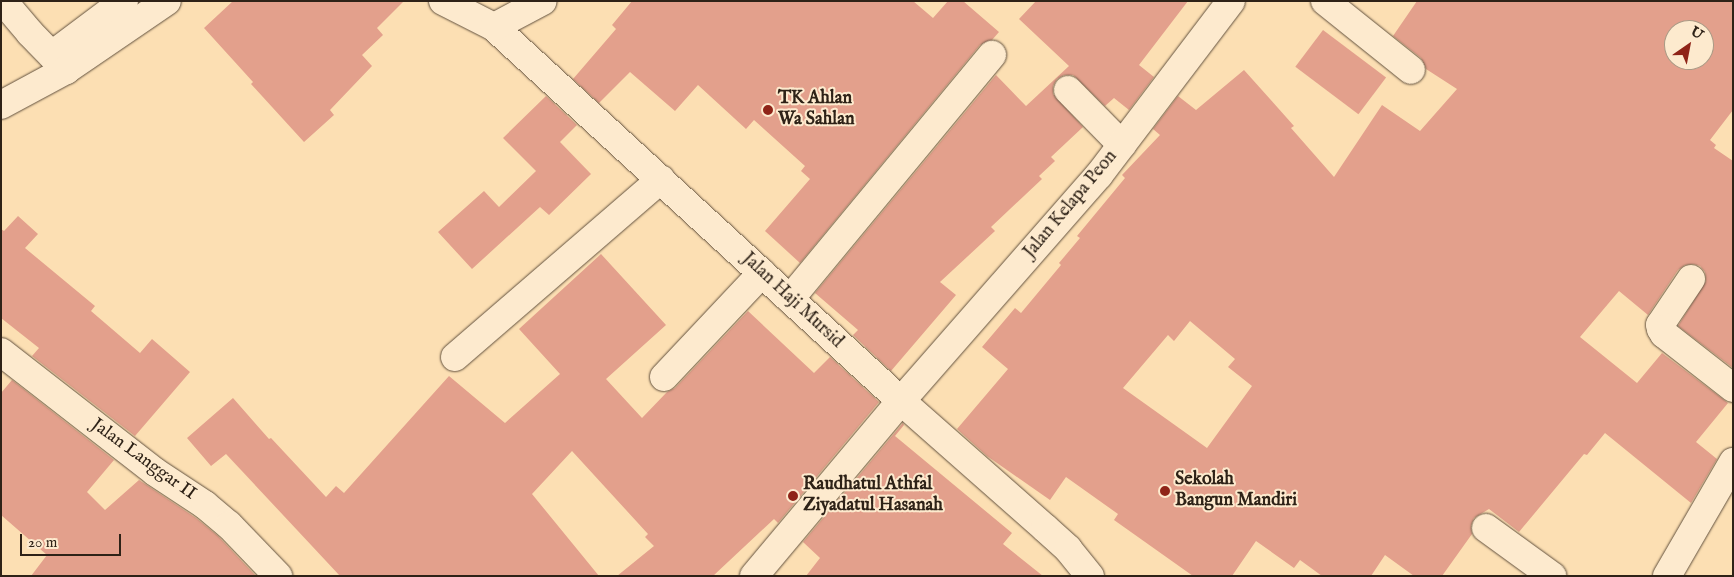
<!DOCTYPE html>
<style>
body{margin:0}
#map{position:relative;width:1734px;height:577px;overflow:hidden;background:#fcdfb3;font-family:"IM FELL English",serif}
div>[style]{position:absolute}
.building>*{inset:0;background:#e3a08c;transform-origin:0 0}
.roads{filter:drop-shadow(0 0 1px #62513e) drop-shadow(0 0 1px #62513e)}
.minor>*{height:28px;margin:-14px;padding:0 14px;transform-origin:14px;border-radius:14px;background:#fdeace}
.tertiary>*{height:28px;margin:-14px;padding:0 14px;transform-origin:14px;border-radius:14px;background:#fdeace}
.secondary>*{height:28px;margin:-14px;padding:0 14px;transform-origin:14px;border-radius:14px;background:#fdeace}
.dots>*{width:14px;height:14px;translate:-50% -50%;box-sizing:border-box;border:2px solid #fdeace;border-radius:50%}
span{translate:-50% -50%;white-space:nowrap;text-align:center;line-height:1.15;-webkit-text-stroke:4px #fdeace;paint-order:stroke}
.poi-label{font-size:18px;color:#2e2217;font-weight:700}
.left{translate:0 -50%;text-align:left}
.street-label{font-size:18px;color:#2e2217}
.frame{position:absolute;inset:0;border:2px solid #2e2217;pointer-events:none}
.north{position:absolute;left:1664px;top:20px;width:50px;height:50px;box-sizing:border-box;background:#fdeace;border:1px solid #aa9a85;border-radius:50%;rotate:33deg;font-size:14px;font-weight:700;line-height:20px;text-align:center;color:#2e2217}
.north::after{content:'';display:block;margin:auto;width:18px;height:22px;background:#8f2418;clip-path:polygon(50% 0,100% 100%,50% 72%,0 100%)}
.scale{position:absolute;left:20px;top:534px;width:101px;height:22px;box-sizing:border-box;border:2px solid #2e2217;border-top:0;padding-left:6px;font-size:15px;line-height:18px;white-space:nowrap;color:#2e2217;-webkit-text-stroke:4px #fdeace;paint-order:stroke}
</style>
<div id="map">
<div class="building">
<div style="clip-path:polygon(233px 1px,404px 1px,377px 28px,383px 35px,362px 55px,372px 66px,330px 110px,334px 115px,304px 142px,251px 84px,253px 82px,204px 28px)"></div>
<div style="clip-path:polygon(632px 1px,913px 1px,933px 18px,948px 1px,963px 1px,999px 32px,992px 40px,980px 45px,800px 263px,765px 231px,810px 179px,801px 171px,805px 166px,754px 120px,746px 129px,698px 85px,675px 111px,630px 72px,599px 103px,573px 79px,616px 29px,612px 25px)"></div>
<div style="clip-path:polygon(1036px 1px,1188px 1px,1139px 65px,1154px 77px,1129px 110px,1114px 98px,1105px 106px,1073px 75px,1064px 75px,1057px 79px,1053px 86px,1053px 94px,1083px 127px,1051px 157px,1055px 161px,1039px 176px,1042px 179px,991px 227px,995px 231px,940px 282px,956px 295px,891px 371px,853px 335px,858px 330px,815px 293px,996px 75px,1026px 106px,1069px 66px,1019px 19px)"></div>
<div style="clip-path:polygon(evenodd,1417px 1px,1733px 1px,1733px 110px,1710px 140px,1716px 145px,1714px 148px,1733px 161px,1733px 368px,1678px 326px,1706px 281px,1705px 272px,1700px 266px,1693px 264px,1685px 265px,1678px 270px,1648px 315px,1619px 291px,1580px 337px,1637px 383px,1662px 353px,1728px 403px,1696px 442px,1717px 459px,1691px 503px,1605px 433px,1587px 455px,1584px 454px,1519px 532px,1489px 509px,1474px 518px,1471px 526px,1472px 534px,1442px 576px,1414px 576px,1385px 555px,1371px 576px,1322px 576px,1300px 560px,1294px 568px,1256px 541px,1232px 576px,1193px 576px,1114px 520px,1118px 514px,1066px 477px,1050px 500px,987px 456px,957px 429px,1008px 369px,982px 347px,1015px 308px,1021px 313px,1061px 265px,1059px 263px,1080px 238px,1077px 236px,1125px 178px,1122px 175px,1160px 135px,1153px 129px,1178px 96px,1196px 110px,1244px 70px,1294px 126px,1291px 128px,1334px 177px,1382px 105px,1420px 131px,1457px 89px,1426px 69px,1421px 58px,1393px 36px,1417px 1px,1674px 30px,1704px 30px,1704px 60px,1674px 60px,1674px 30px,1417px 1px,1190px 321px,1235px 359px,1228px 367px,1252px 386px,1207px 448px,1123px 388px,1168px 335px,1174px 341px,1190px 321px)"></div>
<div style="left:1323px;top:30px;width:79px;height:46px;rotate:37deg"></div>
<div style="clip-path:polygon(546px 96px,577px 125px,560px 142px,591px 174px,549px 215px,540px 207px,472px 269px,438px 232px,484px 191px,499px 207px,536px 171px,503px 138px)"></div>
<div style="clip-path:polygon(18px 216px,38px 234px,25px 248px,95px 306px,91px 311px,140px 353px,152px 339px,190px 372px,135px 436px,32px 356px,39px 348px,1px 318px,1px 229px,4px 231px)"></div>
<div style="clip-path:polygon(601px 254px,666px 325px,606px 379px,642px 418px,667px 392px,675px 388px,748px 311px,814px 373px,830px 357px,879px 402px,778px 523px,774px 519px,713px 576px,617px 576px,654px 546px,645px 537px,648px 534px,572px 451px,532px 494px,599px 576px,340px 576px,226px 454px,211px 466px,187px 438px,233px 398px,269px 439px,271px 438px,326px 497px,336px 486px,344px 493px,449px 376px,505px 423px,560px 374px,519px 329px)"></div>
<div style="clip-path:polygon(12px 380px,114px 460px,87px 492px,105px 510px,139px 480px,196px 518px,218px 536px,256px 576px,31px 576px,47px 555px,1px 515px,1px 393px)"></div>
<div style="clip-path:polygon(903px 423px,904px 425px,895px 436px,1012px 533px,1003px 544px,1043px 576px,806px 576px,820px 558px,803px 542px)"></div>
</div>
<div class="roads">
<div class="minor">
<div style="left:3px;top:1px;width:42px;rotate:49.8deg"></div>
<div style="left:30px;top:33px;width:52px;rotate:45.8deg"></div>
<div style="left:1325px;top:1px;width:110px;rotate:38.7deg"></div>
<div style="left:52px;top:55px;width:90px;rotate:-36.9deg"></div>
<div style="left:1068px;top:90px;width:77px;rotate:45.5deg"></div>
<div style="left:1691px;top:279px;width:55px;rotate:124deg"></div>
<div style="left:1660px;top:325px;width:4px;rotate:76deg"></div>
<div style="left:1661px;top:329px;width:6px;rotate:59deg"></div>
<div style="left:1664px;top:334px;width:88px;rotate:38deg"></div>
<div style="left:790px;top:299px;width:317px;rotate:-50.4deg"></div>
<div style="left:1px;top:352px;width:195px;rotate:37.9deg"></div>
<div style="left:155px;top:472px;width:60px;rotate:33.4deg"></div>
<div style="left:205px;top:505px;width:31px;rotate:40deg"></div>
<div style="left:229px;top:525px;width:71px;rotate:46.1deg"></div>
<div style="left:455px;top:357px;width:272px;rotate:-40.8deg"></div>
<div style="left:664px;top:377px;width:143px;rotate:-46.7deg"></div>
<div style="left:1486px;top:528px;width:82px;rotate:36deg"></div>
<div style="left:754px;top:576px;width:229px;rotate:-50deg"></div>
<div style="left:901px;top:401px;width:300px;rotate:-48.8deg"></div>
<div style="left:1099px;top:175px;width:218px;rotate:-52.8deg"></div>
<div style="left:1667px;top:576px;width:132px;rotate:-59.9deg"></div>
</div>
<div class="tertiary">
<div style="left:494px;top:27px;width:553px;rotate:42.58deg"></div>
<div style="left:901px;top:401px;width:192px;rotate:41.4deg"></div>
<div style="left:1045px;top:528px;width:31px;rotate:42deg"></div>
<div style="left:1068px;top:549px;width:35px;rotate:51deg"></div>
</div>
<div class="secondary">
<div style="left:443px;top:1px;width:57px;rotate:27deg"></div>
<div style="left:494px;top:27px;width:55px;rotate:-28deg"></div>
<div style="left:1px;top:105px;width:74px;rotate:-28.3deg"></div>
<div style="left:66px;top:70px;width:122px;rotate:-34.3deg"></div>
</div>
</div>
<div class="dots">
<div style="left:768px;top:110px;background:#8f2418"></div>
<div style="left:1165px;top:491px;background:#8f2418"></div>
<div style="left:793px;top:496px;background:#8f2418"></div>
</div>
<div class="poi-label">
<span class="left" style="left:778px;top:110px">TK Ahlan<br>Wa Sahlan</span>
<span class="left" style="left:1175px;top:491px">Sekolah<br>Bangun Mandiri</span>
<span class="left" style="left:803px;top:496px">Raudhatul Athfal<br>Ziyadatul Hasanah</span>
</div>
<div class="street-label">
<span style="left:1071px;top:205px;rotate:-50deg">Jalan Kelapa Peon</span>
<span style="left:792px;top:301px;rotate:43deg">Jalan Haji Mursid</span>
<span style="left:143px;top:460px;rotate:36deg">Jalan Langgar II</span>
</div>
<div class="frame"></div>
<div class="north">U</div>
<div class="scale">20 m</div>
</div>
